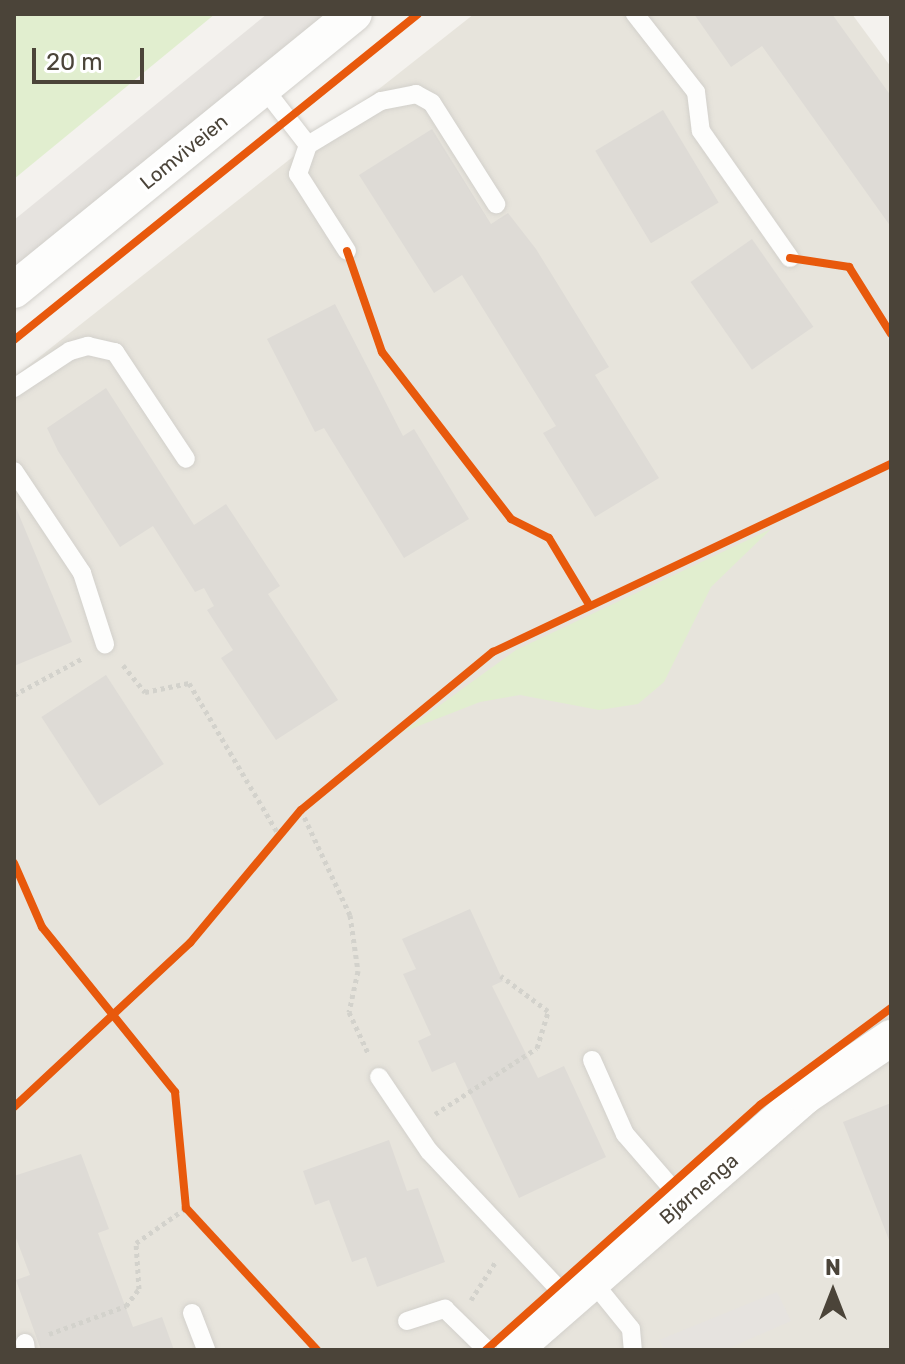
<!DOCTYPE html>
<meta charset="utf-8">
<style>
body{margin:0}
#map{position:relative;width:905px;height:1364px;overflow:hidden;background:#f4f2ee;font-family:Rubik,sans-serif}
div>[style]{position:absolute}
.residential>*{inset:0;background:#e7e4dc}
.green>*{inset:0;background:#e1eecf}
.parking>*{inset:0;background:#e6e3df}
.building>*{inset:0;background:#dedbd6;transform-origin:0 0}
.path>*{height:5px;margin-top:-2.5px;transform-origin:0;background:repeating-linear-gradient(90deg,#d3d2cc 0 4px,transparent 0 8px)}
.roads{filter:drop-shadow(0 0 2px #d2d0cb) drop-shadow(0 0 2px #d2d0cb)}
.service>*{height:18px;margin:-9px;padding:0 9px;transform-origin:9px;border-radius:9px;background:#fdfdfc}
.minor>*{height:36px;margin:-18px;padding:0 18px;transform-origin:18px;border-radius:18px;background:#fdfdfc}
.cycleway>*{height:8px;margin:-4px;padding:0 4px;transform-origin:4px;border-radius:4px;background:#e8590c}
span{translate:-50% -50%;white-space:nowrap;text-align:center;line-height:1.15;-webkit-text-stroke:7px #fff;paint-order:stroke}
.street-label{font-size:20px;color:#4b4439}
.frame{position:absolute;inset:0;border:16px solid #4b4439;pointer-events:none}
.north{position:absolute;left:793px;top:1252px;width:80px;height:80px;-webkit-text-stroke:6px #fff;paint-order:stroke;rotate:0deg;font-size:22px;font-weight:700;line-height:32px;text-align:center;color:#4b4439}
.north::after{content:'';display:block;margin:auto;width:28px;height:36px;background:#4b4439;clip-path:polygon(50% 0,100% 100%,50% 72%,0 100%)}
.scale{position:absolute;left:32px;top:48px;width:112px;height:36px;box-sizing:border-box;border:4px solid #4b4439;border-top:0;padding-left:10px;font-size:24px;line-height:28px;white-space:nowrap;color:#4b4439;-webkit-text-stroke:6px #fff;paint-order:stroke}
</style>
<div id="map">
<div class="residential">
<div style="clip-path:polygon(474px 14px,852px 14px,891px 67px,891px 1350px,14px 1350px,14px 377px)"></div>
</div>
<div class="green">
<div style="clip-path:polygon(14px 14px,215px 14px,14px 179px)"></div>
<div style="clip-path:polygon(771px 529px,711px 587px,664px 682px,638px 704px,599px 710px,520px 695px,480px 702px,403px 732px,516px 650px)"></div>
</div>
<div class="parking">
<div style="clip-path:polygon(267px 14px,354px 14px,14px 290px,14px 220px)"></div>
<div style="clip-path:polygon(777px 1292px,791px 1321px,725px 1350px,664px 1350px,659px 1340px)"></div>
</div>
<div class="building">
<div style="clip-path:polygon(694px 14px,832px 14px,891px 96px,891px 227px,762px 46px,731px 67px)"></div>
<div style="left:663px;top:110px;width:108px;height:79px;rotate:59deg"></div>
<div style="clip-path:polygon(432px 129px,491px 224px,508px 213px,536px 249px,609px 367px,595px 375px,659px 478px,595px 517px,543px 433px,556px 426px,462px 275px,434px 293px,359px 175px)"></div>
<div style="left:752px;top:239px;width:107px;height:75px;rotate:55deg"></div>
<div style="clip-path:polygon(335px 304px,403px 436px,414px 429px,469px 519px,404px 558px,324px 428px,315px 432px,267px 339px)"></div>
<div style="clip-path:polygon(106px 388px,194px 525px,226px 504px,280px 586px,268px 594px,338px 700px,276px 740px,221px 658px,233px 650px,207px 610px,214px 606px,204px 588px,195px 592px,153px 526px,120px 547px,58px 451px,47px 428px)"></div>
<div style="clip-path:polygon(14px 503px,72px 642px,14px 666px)"></div>
<div style="left:106px;top:675px;width:106px;height:77px;rotate:57deg"></div>
<div style="clip-path:polygon(470px 909px,503px 981px,492px 986px,538px 1078px,564px 1066px,606px 1157px,519px 1198px,455px 1062px,432px 1072px,418px 1041px,431px 1035px,403px 974px,416px 969px,402px 939px)"></div>
<div style="clip-path:polygon(891px 1103px,891px 1239px,889px 1240px,843px 1122px)"></div>
<div style="clip-path:polygon(389px 1140px,407px 1191px,418px 1188px,445px 1262px,377px 1287px,366px 1257px,352px 1262px,329px 1200px,315px 1205px,303px 1171px)"></div>
<div style="clip-path:polygon(81px 1154px,109px 1229px,98px 1233px,133px 1327px,162px 1317px,174px 1350px,41px 1350px,16px 1280px,30px 1275px,14px 1233px,14px 1176px)"></div>
</div>
<div class="path">
<div style="left:123px;top:665px;width:35px;rotate:51deg"></div>
<div style="left:145px;top:692px;width:45px;rotate:-11.6deg"></div>
<div style="left:189px;top:683px;width:177px;rotate:59.4deg"></div>
<div style="left:14px;top:695px;width:78px;rotate:-28.2deg"></div>
<div style="left:301px;top:810px;width:116px;rotate:65deg"></div>
<div style="left:350px;top:915px;width:57px;rotate:81.9deg"></div>
<div style="left:358px;top:971px;width:42px;rotate:102.4deg"></div>
<div style="left:349px;top:1012px;width:45px;rotate:65.1deg"></div>
<div style="left:435px;top:1114px;width:121px;rotate:-32.9deg"></div>
<div style="left:537px;top:1048px;width:39px;rotate:-73deg"></div>
<div style="left:548px;top:1011px;width:59px;rotate:-143.3deg"></div>
<div style="left:471px;top:1300px;width:46px;rotate:-57.3deg"></div>
<div style="left:49px;top:1334px;width:82px;rotate:-20deg"></div>
<div style="left:126px;top:1306px;width:21px;rotate:-53deg"></div>
<div style="left:139px;top:1289px;width:46px;rotate:-93.7deg"></div>
<div style="left:136px;top:1243px;width:61px;rotate:-35deg"></div>
</div>
<div class="roads">
<div class="service">
<div style="left:635px;top:14px;width:99px;rotate:52deg"></div>
<div style="left:696px;top:92px;width:39px;rotate:83deg"></div>
<div style="left:701px;top:131px;width:155px;rotate:55deg"></div>
<div style="left:263px;top:87px;width:73px;rotate:52.2deg"></div>
<div style="left:308px;top:145px;width:31px;rotate:109deg"></div>
<div style="left:298px;top:174px;width:91px;rotate:57.5deg"></div>
<div style="left:308px;top:145px;width:85px;rotate:-31.1deg"></div>
<div style="left:381px;top:101px;width:36px;rotate:-11deg"></div>
<div style="left:416px;top:94px;width:18px;rotate:29deg"></div>
<div style="left:432px;top:103px;width:120px;rotate:57.6deg"></div>
<div style="left:14px;top:388px;width:67px;rotate:-33.5deg"></div>
<div style="left:70px;top:351px;width:19px;rotate:-16deg"></div>
<div style="left:88px;top:346px;width:28px;rotate:13deg"></div>
<div style="left:115px;top:352px;width:128px;rotate:56.4deg"></div>
<div style="left:14px;top:471px;width:123px;rotate:56.3deg"></div>
<div style="left:82px;top:573px;width:75px;rotate:72.1deg"></div>
<div style="left:592px;top:1060px;width:81px;rotate:66deg"></div>
<div style="left:625px;top:1134px;width:90px;rotate:49.1deg"></div>
<div style="left:379px;top:1077px;width:89px;rotate:56deg"></div>
<div style="left:429px;top:1151px;width:207px;rotate:46.8deg"></div>
<div style="left:593px;top:1282px;width:60px;rotate:51deg"></div>
<div style="left:631px;top:1329px;width:21px;rotate:85deg"></div>
<div style="left:192px;top:1313px;width:40px;rotate:69deg"></div>
<div style="left:407px;top:1321px;width:40px;rotate:-18deg"></div>
<div style="left:445px;top:1309px;width:59px;rotate:44.3deg"></div>
<div style="left:25px;top:1343px;width:7px;rotate:82deg"></div>
</div>
<div class="minor">
<div style="left:14px;top:290px;width:438px;rotate:-39.1deg"></div>
<div style="left:514px;top:1350px;width:386px;rotate:-41.1deg"></div>
<div style="left:805px;top:1096px;width:104px;rotate:-34deg"></div>
</div>
</div>
<div class="cycleway">
<div style="left:347px;top:251px;width:107px;rotate:70.9deg"></div>
<div style="left:382px;top:352px;width:211px;rotate:52.3deg"></div>
<div style="left:511px;top:519px;width:42px;rotate:26.6deg"></div>
<div style="left:549px;top:538px;width:76px;rotate:59deg"></div>
<div style="left:790px;top:258px;width:60px;rotate:8.7deg"></div>
<div style="left:849px;top:267px;width:79px;rotate:57.9deg"></div>
<div style="left:14px;top:340px;width:519px;rotate:-38.9deg"></div>
<div style="left:14px;top:863px;width:70px;rotate:66.4deg"></div>
<div style="left:42px;top:927px;width:212px;rotate:51.1deg"></div>
<div style="left:175px;top:1092px;width:117px;rotate:84.6deg"></div>
<div style="left:186px;top:1208px;width:193px;rotate:47.3deg"></div>
<div style="left:14px;top:1107px;width:241px;rotate:-43deg"></div>
<div style="left:190px;top:943px;width:173px;rotate:-50.2deg"></div>
<div style="left:301px;top:810px;width:249px;rotate:-39.5deg"></div>
<div style="left:493px;top:652px;width:440px;rotate:-25.3deg"></div>
<div style="left:486px;top:1350px;width:368px;rotate:-41.8deg"></div>
<div style="left:760px;top:1105px;width:163px;rotate:-36.5deg"></div>
</div>
<div class="street-label">
<span style="left:184px;top:152px;rotate:-39deg">Lomviveien</span>
<span style="left:699px;top:1189px;rotate:-41deg">Bjørnenga</span>
</div>
<div class="frame"></div>
<div class="north">N</div>
<div class="scale">20 m</div>
</div>
